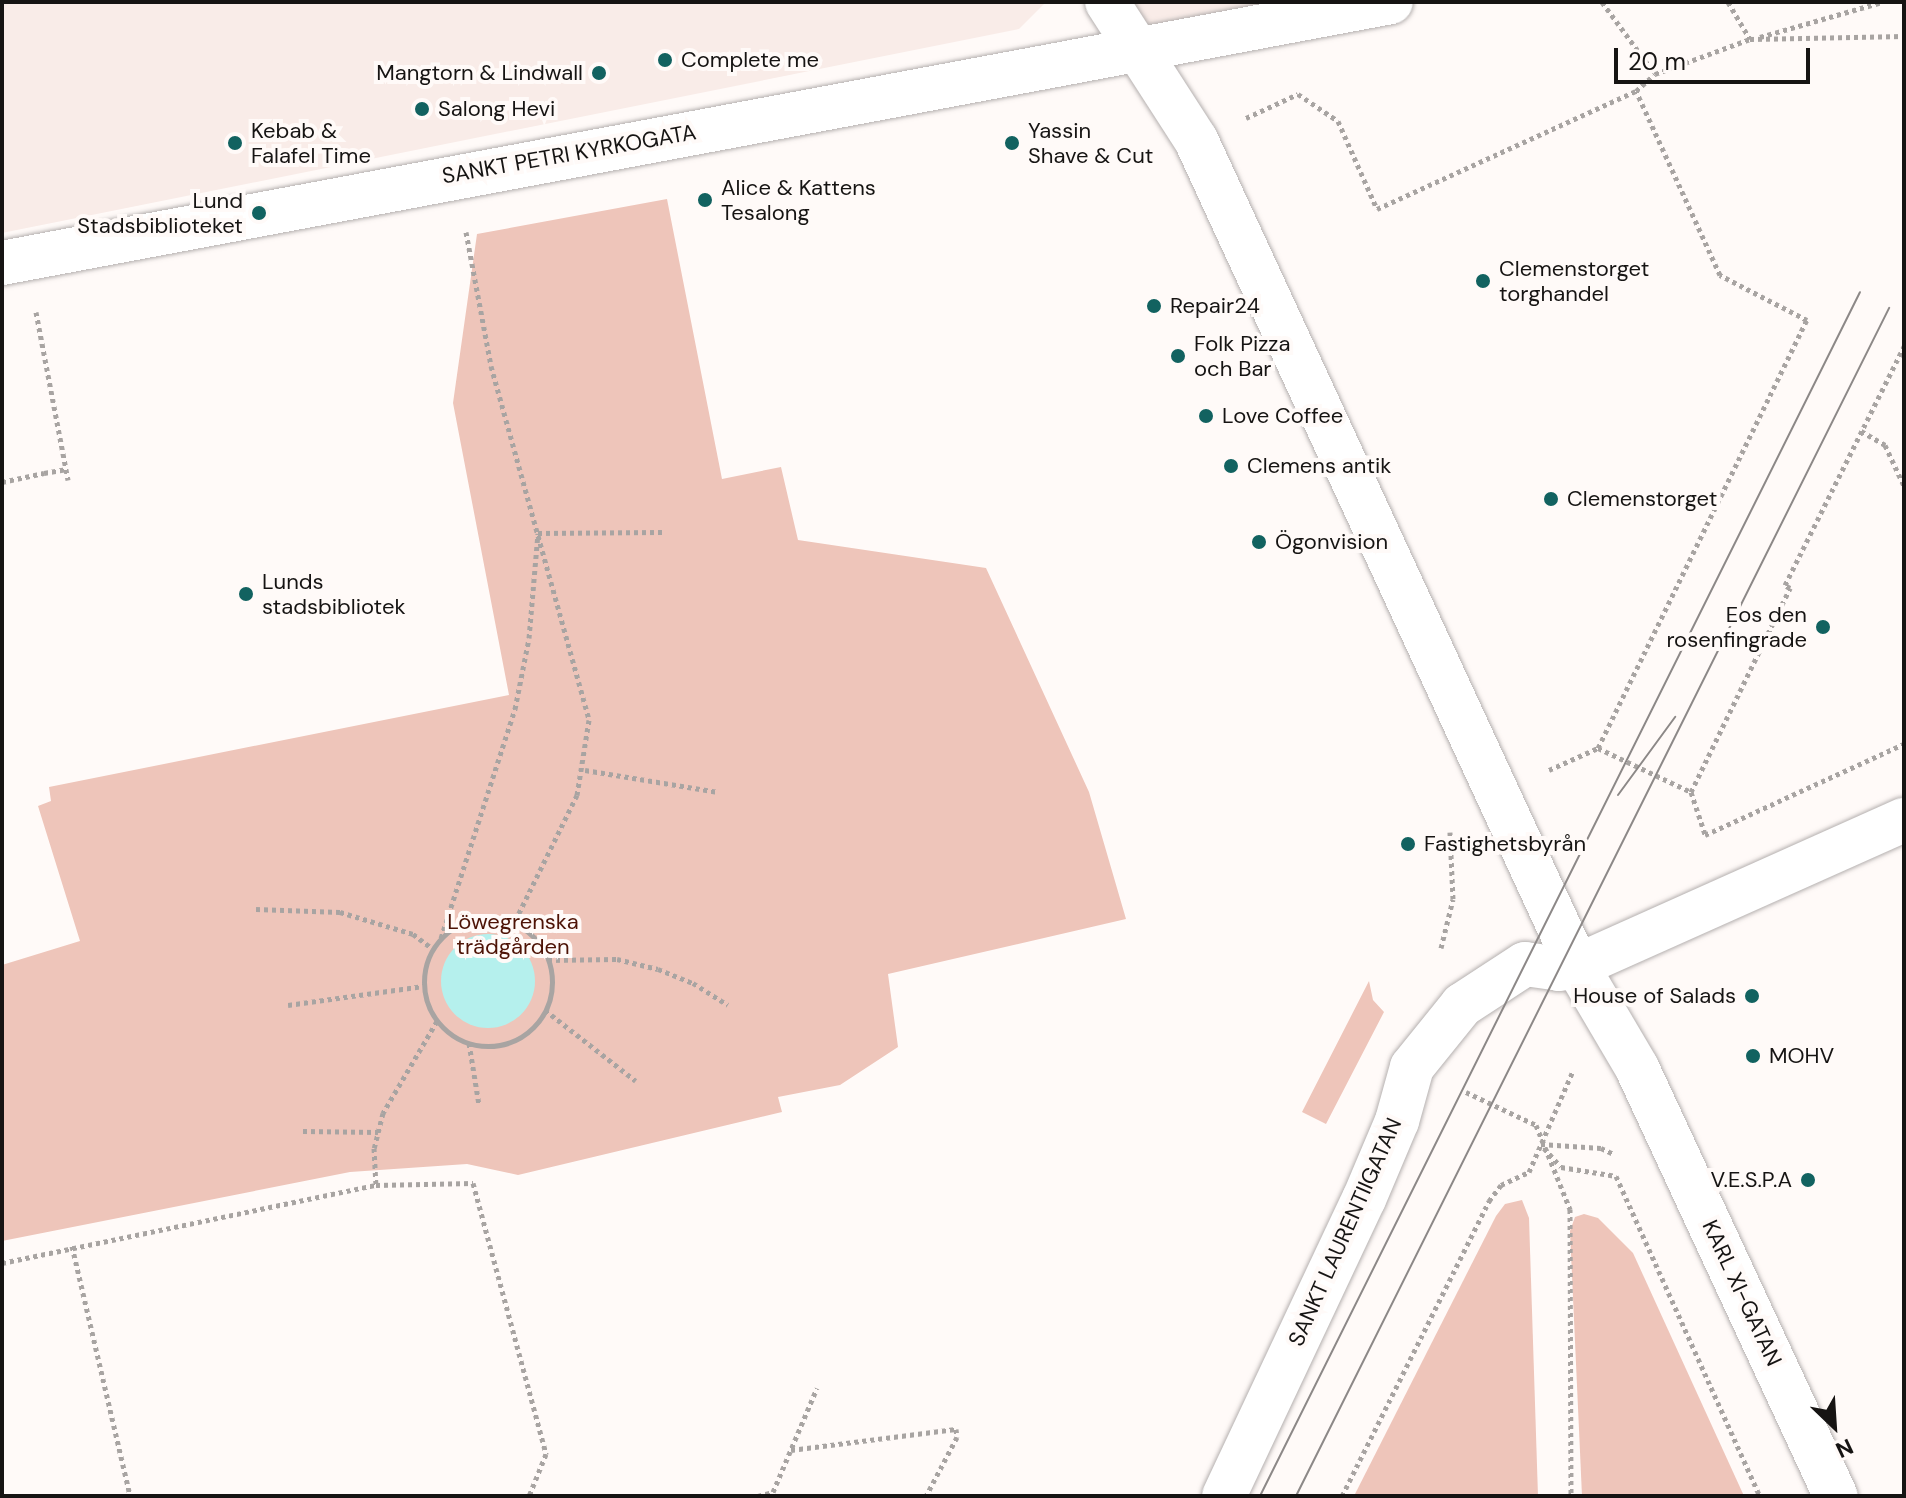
<!DOCTYPE html>
<meta charset="utf-8">
<style>
body{margin:0}
#map{position:relative;width:1906px;height:1498px;overflow:hidden;background:#fffaf8;font-family:"DM Sans",sans-serif}
div>[style]{position:absolute}
.built>*{inset:0;background:#f9ece8}
.green>*{inset:0;background:#eec5ba}
.water>*{inset:0;background:#b5f0ed}
.round{border-radius:50%}
.path>*{height:5px;margin-top:-2.5px;transform-origin:0;background:repeating-linear-gradient(90deg,#a8a4a2 0 4px,transparent 0 8px)}
.path>.ring{margin:-2.5px;padding:0;box-sizing:content-box;background:none;border:5px solid #a8a4a2;border-radius:50%}
.roads{filter:drop-shadow(0 0 2px #b5b0af) drop-shadow(0 0 2px #b5b0af)}
.street>*{height:44px;margin:-22px;padding:0 22px;transform-origin:22px;border-radius:22px;background:#fff}
.tram>*{height:2px;margin:-1px;padding:0 1px;transform-origin:1px;border-radius:1px;background:#8c8887}
.path-bridge>*{height:5px;margin-top:-2.5px;transform-origin:0;background:repeating-linear-gradient(90deg,#a8a4a2 0 4px,transparent 0 8px)}
.dots>*{width:22px;height:22px;translate:-50% -50%;box-sizing:border-box;border:4px solid #fffaf8;border-radius:50%}
span{translate:-50% -50%;white-space:nowrap;text-align:center;line-height:1.15;-webkit-text-stroke:8px #fffaf8;paint-order:stroke}
.poi-label{font-size:22px;color:#161413}
.left{translate:0 -50%;text-align:left}
.right{translate:-100% -50%;text-align:right}
.street-label{font-size:22px;color:#161413}
.park-label{font-size:22px;color:#4d1306}
.frame{position:absolute;inset:0;border:4px solid #161413;pointer-events:none}
.north{position:absolute;left:1794px;top:1386px;width:80px;height:80px;-webkit-text-stroke:6px #fffaf8;paint-order:stroke;rotate:155deg;font-size:22px;font-weight:700;line-height:32px;text-align:center;color:#161413}
.north::after{content:'';display:block;margin:auto;width:28px;height:36px;background:#161413;clip-path:polygon(50% 0,100% 100%,50% 72%,0 100%)}
.scale{position:absolute;left:1614px;top:48px;width:196px;height:36px;box-sizing:border-box;border:4px solid #161413;border-top:0;padding-left:10px;font-size:24px;line-height:28px;white-space:nowrap;color:#161413;-webkit-text-stroke:6px #fffaf8;paint-order:stroke}
</style>
<div id="map">
<div class="built">
<div style="clip-path:polygon(2px 2px,1046px 2px,1019px 29px,2px 233px)"></div>
<div style="clip-path:polygon(1107px 2px,1391px 2px,1136px 50px)"></div>
</div>
<div class="green">
<div style="clip-path:polygon(667px 199px,722px 479px,781px 467px,798px 540px,986px 568px,1089px 792px,1126px 919px,888px 974px,898px 1047px,840px 1085px,778px 1097px,782px 1112px,518px 1175px,467px 1164px,350px 1172px,2px 1241px,2px 965px,80px 941px,38px 806px,51px 801px,49px 787px,509px 695px,453px 403px,477px 234px)"></div>
<div style="clip-path:polygon(1369px 981px,1373px 1000px,1384px 1012px,1326px 1124px,1302px 1112px)"></div>
<div style="clip-path:polygon(1522px 1200px,1529px 1218px,1538px 1496px,1354px 1496px,1496px 1216px,1505px 1204px)"></div>
<div style="clip-path:polygon(1584px 1214px,1598px 1218px,1633px 1253px,1744px 1496px,1582px 1496px,1570px 1231px,1575px 1217px)"></div>
</div>
<div class="water">
<div class="round" style="left:441px;top:934px;width:94px;height:94px"></div>
</div>
<div class="path">
<div style="left:1602px;top:2px;width:89px;rotate:53.6deg"></div>
<div style="left:1655px;top:74px;width:101px;rotate:-20.2deg"></div>
<div style="left:1750px;top:39px;width:154px;rotate:-1.1deg"></div>
<div style="left:1728px;top:2px;width:43px;rotate:59.3deg"></div>
<div style="left:1760px;top:37px;width:127px;rotate:-16deg"></div>
<div style="left:1246px;top:118px;width:57px;rotate:-24.8deg"></div>
<div style="left:1298px;top:94px;width:48px;rotate:34deg"></div>
<div style="left:1338px;top:121px;width:96px;rotate:66.1deg"></div>
<div style="left:1377px;top:209px;width:285px;rotate:-24.5deg"></div>
<div style="left:1636px;top:91px;width:25px;rotate:-42deg"></div>
<div style="left:466px;top:232px;width:136px;rotate:79.4deg"></div>
<div style="left:491px;top:366px;width:367px;rotate:74.5deg"></div>
<div style="left:589px;top:720px;width:76px;rotate:99.1deg"></div>
<div style="left:577px;top:795px;width:143px;rotate:116.2deg"></div>
<div style="left:36px;top:312px;width:171px;rotate:79.2deg"></div>
<div style="left:1861px;top:431px;width:28px;rotate:30deg"></div>
<div style="left:1885px;top:445px;width:45px;rotate:65.1deg"></div>
<div style="left:44px;top:473px;width:22px;rotate:-10deg"></div>
<div style="left:1598px;top:748px;width:103px;rotate:25.3deg"></div>
<div style="left:1691px;top:792px;width:47px;rotate:71.6deg"></div>
<div style="left:585px;top:770px;width:135px;rotate:9.4deg"></div>
<div style="left:1549px;top:770px;width:54px;rotate:-24.2deg"></div>
<div style="left:1598px;top:748px;width:476px;rotate:-64deg"></div>
<div style="left:1807px;top:320px;width:98px;rotate:-152.7deg"></div>
<div style="left:1720px;top:275px;width:202px;rotate:-114.5deg"></div>
<div style="left:1691px;top:792px;width:227px;rotate:-64.1deg"></div>
<div style="left:1790px;top:588px;width:6px;rotate:-149deg"></div>
<div style="left:1785px;top:585px;width:267px;rotate:-63.5deg"></div>
<div style="left:1705px;top:835px;width:219px;rotate:-24.6deg"></div>
<div style="left:256px;top:909px;width:84px;rotate:2deg"></div>
<div style="left:340px;top:912px;width:76px;rotate:16.8deg"></div>
<div style="left:413px;top:934px;width:25px;rotate:37deg"></div>
<div class="ring" style="left:424px;top:918px;width:123px;height:123px"></div>
<div style="left:441px;top:938px;width:241px;rotate:-72.1deg"></div>
<div style="left:515px;top:709px;width:72px;rotate:-78.8deg"></div>
<div style="left:529px;top:638px;width:105px;rotate:-85.1deg"></div>
<div style="left:538px;top:533px;width:124px;rotate:-0.5deg"></div>
<div style="left:1441px;top:948px;width:50px;rotate:-76.2deg"></div>
<div style="left:1453px;top:899px;width:67px;rotate:-92.6deg"></div>
<div style="left:548px;top:960px;width:69px;rotate:-0.8deg"></div>
<div style="left:617px;top:959px;width:42px;rotate:13.7deg"></div>
<div style="left:658px;top:969px;width:38px;rotate:22deg"></div>
<div style="left:693px;top:983px;width:41px;rotate:32.2deg"></div>
<div style="left:288px;top:1005px;width:137px;rotate:-8deg"></div>
<div style="left:545px;top:1010px;width:115px;rotate:38deg"></div>
<div style="left:437px;top:1021px;width:107px;rotate:120.4deg"></div>
<div style="left:383px;top:1113px;width:36px;rotate:104deg"></div>
<div style="left:374px;top:1148px;width:37px;rotate:87deg"></div>
<div style="left:376px;top:1185px;width:97px;rotate:-1.2deg"></div>
<div style="left:473px;top:1183px;width:281px;rotate:74.9deg"></div>
<div style="left:546px;top:1454px;width:45px;rotate:112deg"></div>
<div style="left:469px;top:1043px;width:63px;rotate:80.8deg"></div>
<div style="left:1466px;top:1092px;width:77px;rotate:25.2deg"></div>
<div style="left:1536px;top:1125px;width:91px;rotate:68deg"></div>
<div style="left:1570px;top:1209px;width:287px;rotate:89.8deg"></div>
<div style="left:303px;top:1131px;width:75px;rotate:0.8deg"></div>
<div style="left:1541px;top:1144px;width:60px;rotate:3.8deg"></div>
<div style="left:1601px;top:1148px;width:14px;rotate:25deg"></div>
<div style="left:1544px;top:1148px;width:25px;rotate:48deg"></div>
<div style="left:1561px;top:1167px;width:56px;rotate:9.3deg"></div>
<div style="left:1616px;top:1176px;width:351px;rotate:65.8deg"></div>
<div style="left:72px;top:1246px;width:257px;rotate:76.9deg"></div>
<div style="left:2px;top:1263px;width:382px;rotate:-11.8deg"></div>
<div style="left:791px;top:1450px;width:166px;rotate:-7.3deg"></div>
<div style="left:956px;top:1429px;width:8px;rotate:83deg"></div>
<div style="left:957px;top:1437px;width:67px;rotate:117.7deg"></div>
<div style="left:758px;top:1496px;width:16px;rotate:-15deg"></div>
<div style="left:773px;top:1492px;width:113px;rotate:-67.1deg"></div>
<div style="left:1342px;top:1496px;width:330px;rotate:-63.5deg"></div>
<div style="left:1489px;top:1201px;width:20px;rotate:-53deg"></div>
<div style="left:1501px;top:1185px;width:31px;rotate:-25deg"></div>
<div style="left:1529px;top:1172px;width:110px;rotate:-66.5deg"></div>
</div>
<div class="roads">
<div class="street">
<div style="left:1107px;top:2px;width:164px;rotate:57.2deg"></div>
<div style="left:1196px;top:140px;width:910px;rotate:65.24deg"></div>
<div style="left:1577px;top:966px;width:118px;rotate:59.5deg"></div>
<div style="left:1637px;top:1068px;width:472px;rotate:65.1deg"></div>
<div style="left:2px;top:263px;width:1413px;rotate:-10.64deg"></div>
<div style="left:1224px;top:1496px;width:328px;rotate:-64.8deg"></div>
<div style="left:1364px;top:1199px;width:85px;rotate:-67.1deg"></div>
<div style="left:1397px;top:1121px;width:56px;rotate:-74.5deg"></div>
<div style="left:1412px;top:1067px;width:80px;rotate:-51.1deg"></div>
<div style="left:1462px;top:1005px;width:75px;rotate:-33.1deg"></div>
<div style="left:1525px;top:964px;width:34px;rotate:8deg"></div>
<div style="left:1559px;top:969px;width:18px;rotate:-9deg"></div>
<div style="left:1577px;top:966px;width:358px;rotate:-24.1deg"></div>
</div>
</div>
<div class="tram">
<div style="left:1618px;top:795px;width:97px;rotate:-53.8deg"></div>
<div style="left:1260px;top:1496px;width:1345px;rotate:-63.51deg"></div>
<div style="left:1296px;top:1496px;width:1328px;rotate:-63.47deg"></div>
</div>
<div class="path-bridge">
<div style="left:2px;top:482px;width:43px;rotate:-12.1deg"></div>
</div>
<div class="dots">
<div style="left:665px;top:60px;background:#126260"></div>
<div style="left:599px;top:73px;background:#126260"></div>
<div style="left:422px;top:109px;background:#126260"></div>
<div style="left:235px;top:143px;background:#126260"></div>
<div style="left:1012px;top:143px;background:#126260"></div>
<div style="left:705px;top:200px;background:#126260"></div>
<div style="left:259px;top:213px;background:#126260"></div>
<div style="left:1483px;top:281px;background:#126260"></div>
<div style="left:1154px;top:306px;background:#126260"></div>
<div style="left:1178px;top:356px;background:#126260"></div>
<div style="left:1206px;top:416px;background:#126260"></div>
<div style="left:1231px;top:466px;background:#126260"></div>
<div style="left:1551px;top:499px;background:#126260"></div>
<div style="left:1259px;top:542px;background:#126260"></div>
<div style="left:246px;top:594px;background:#126260"></div>
<div style="left:1823px;top:627px;background:#126260"></div>
<div style="left:1408px;top:844px;background:#126260"></div>
<div style="left:1752px;top:996px;background:#126260"></div>
<div style="left:1753px;top:1056px;background:#126260"></div>
<div style="left:1808px;top:1180px;background:#126260"></div>
</div>
<div class="poi-label">
<span class="left" style="left:681px;top:60px">Complete me</span>
<span class="right" style="left:583px;top:73px">Mangtorn &amp; Lindwall</span>
<span class="left" style="left:438px;top:109px">Salong Hevi</span>
<span class="left" style="left:251px;top:143px">Kebab &amp;<br>Falafel Time</span>
<span class="left" style="left:1028px;top:143px">Yassin<br>Shave &amp; Cut</span>
<span class="left" style="left:721px;top:200px">Alice &amp; Kattens<br>Tesalong</span>
<span class="right" style="left:243px;top:213px">Lund<br>Stadsbiblioteket</span>
<span class="left" style="left:1499px;top:281px">Clemenstorget<br>torghandel</span>
<span class="left" style="left:1170px;top:306px">Repair24</span>
<span class="left" style="left:1194px;top:356px">Folk Pizza<br>och Bar</span>
<span class="left" style="left:1222px;top:416px">Love Coffee</span>
<span class="left" style="left:1247px;top:466px">Clemens antik</span>
<span class="left" style="left:1567px;top:499px">Clemenstorget</span>
<span class="left" style="left:1275px;top:542px">Ögonvision</span>
<span class="left" style="left:262px;top:594px">Lunds<br>stadsbibliotek</span>
<span class="right" style="left:1807px;top:627px">Eos den<br>rosenfingrade</span>
<span class="left" style="left:1424px;top:844px">Fastighetsbyrån</span>
<span class="right" style="left:1736px;top:996px">House of Salads</span>
<span class="left" style="left:1769px;top:1056px">MOHV</span>
<span class="right" style="left:1792px;top:1180px">V.E.S.P.A</span>
</div>
<div class="street-label">
<span style="left:569px;top:154px;rotate:-10deg">SANKT PETRI KYRKOGATA</span>
<span style="left:1345px;top:1232px;rotate:-66deg">SANKT LAURENTIIGATAN</span>
<span style="left:1742px;top:1293px;rotate:65deg">KARL XI-GATAN</span>
</div>
<div class="park-label">
<span style="left:513px;top:934px">Löwegrenska<br>trädgården</span>
</div>
<div class="frame"></div>
<div class="north">N</div>
<div class="scale">20 m</div>
</div>
